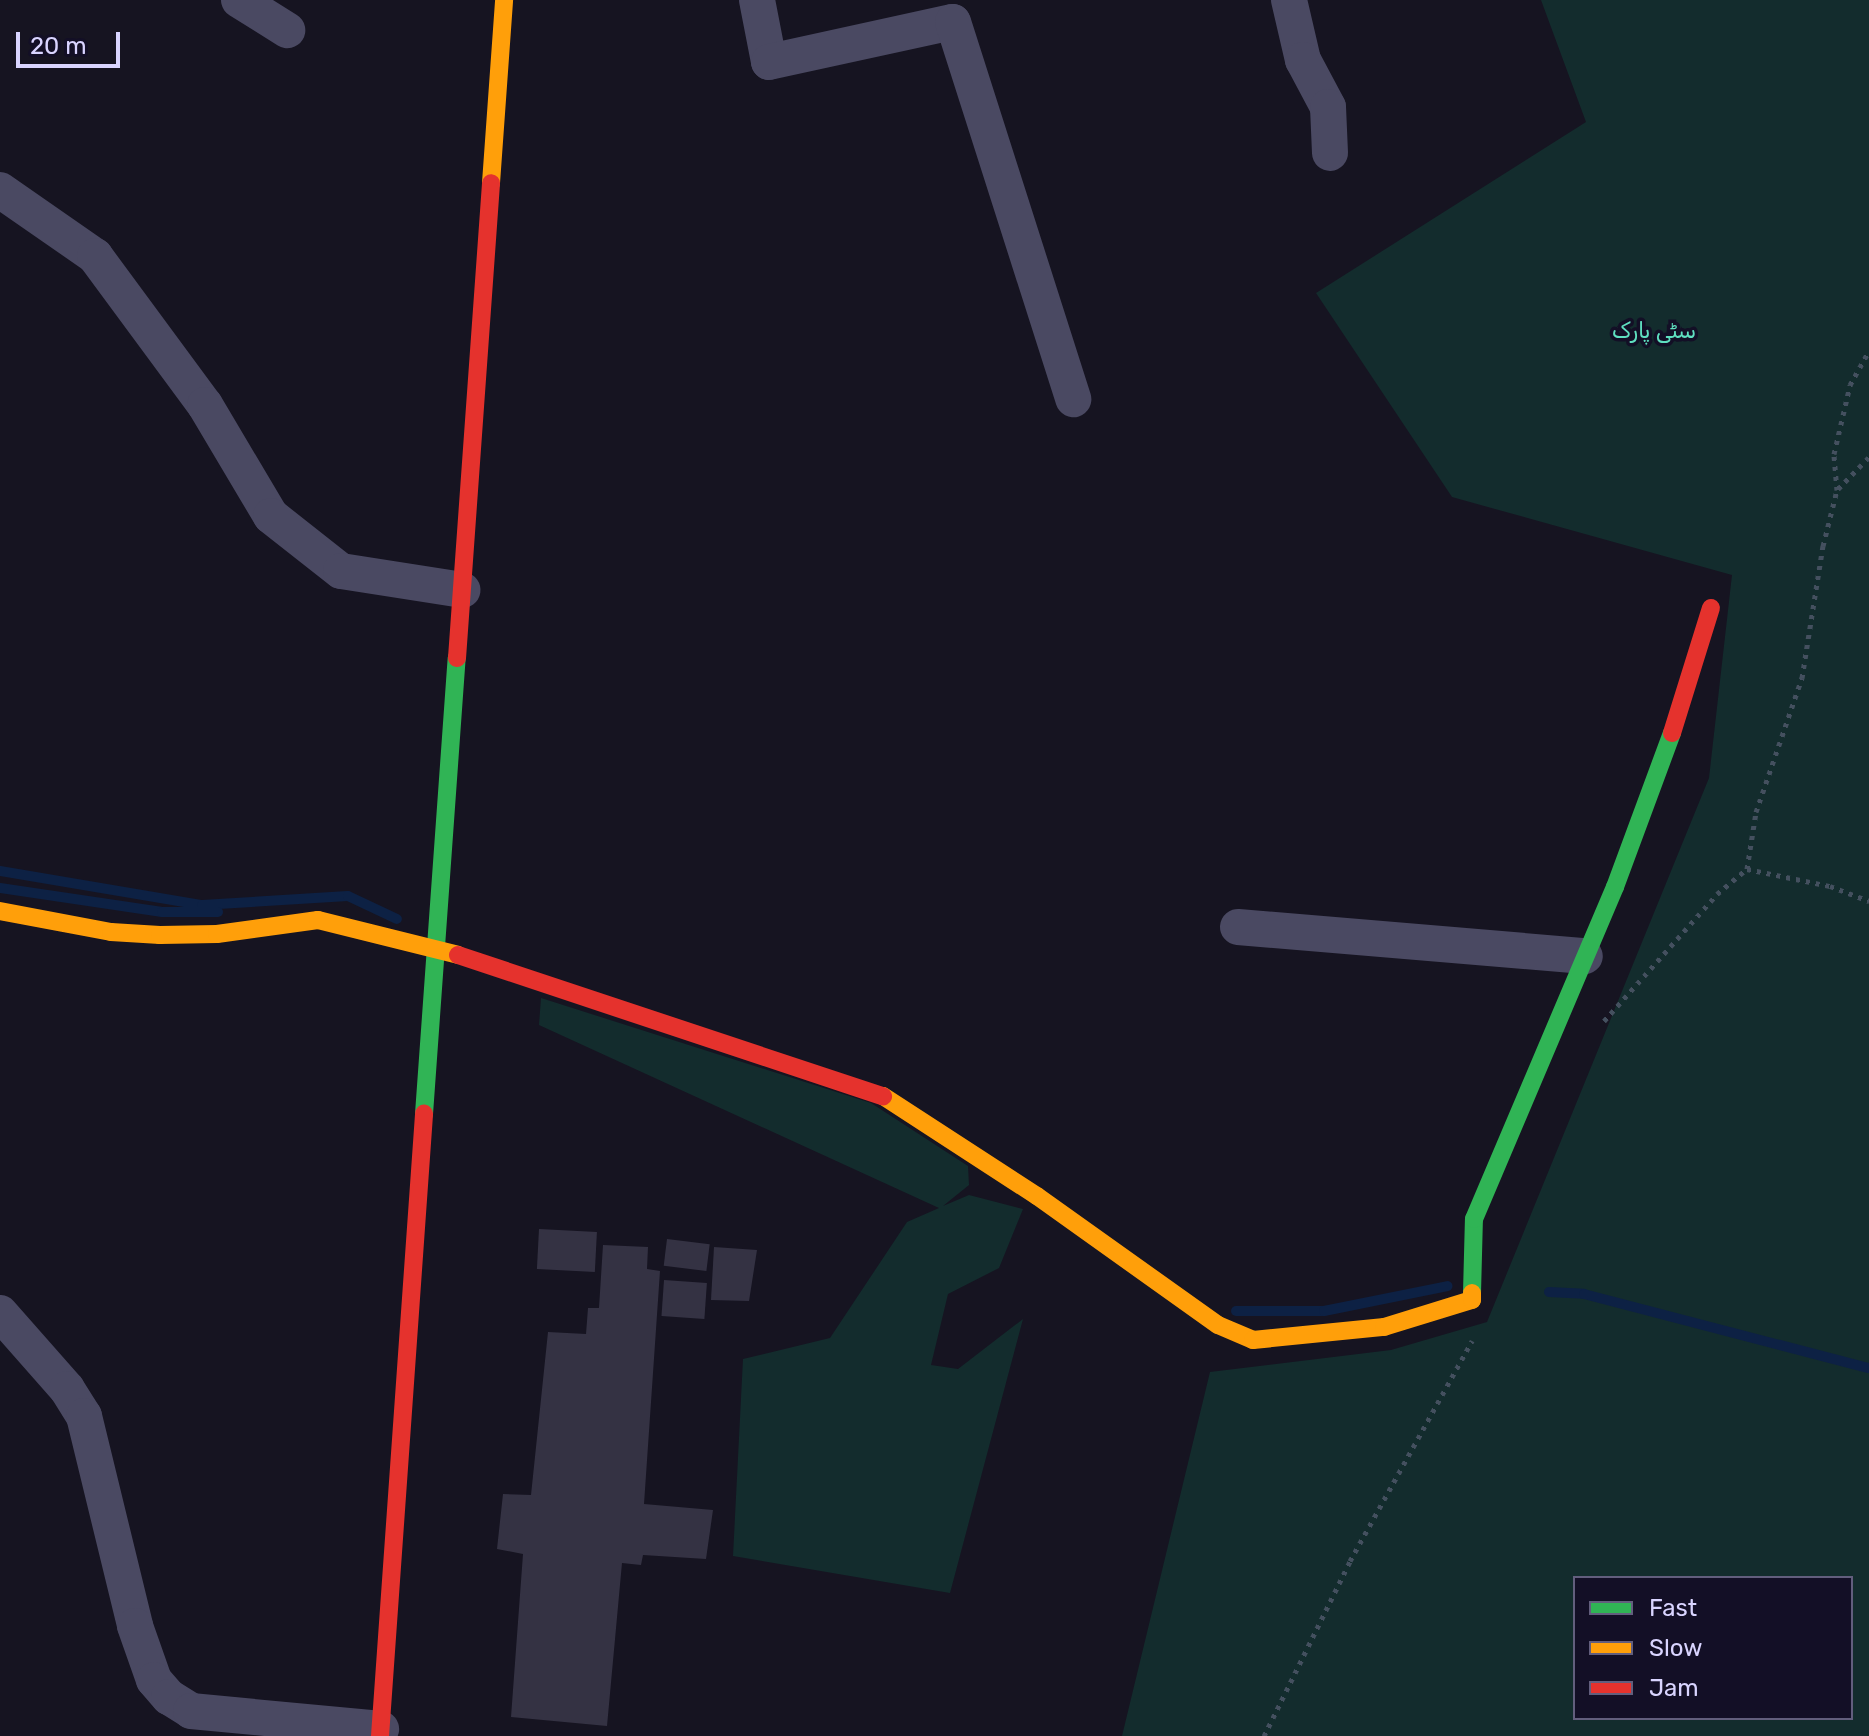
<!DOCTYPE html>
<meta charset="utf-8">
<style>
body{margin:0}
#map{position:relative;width:1869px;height:1736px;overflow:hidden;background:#161421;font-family:Rubik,Vazirmatn,sans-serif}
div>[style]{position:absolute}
.green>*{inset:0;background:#132c2d}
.stream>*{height:10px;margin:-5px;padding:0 5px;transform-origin:5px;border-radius:5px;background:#0d2144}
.building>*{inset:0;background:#343243;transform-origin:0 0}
.path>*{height:5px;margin-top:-2.5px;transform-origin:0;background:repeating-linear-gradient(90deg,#44505f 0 4px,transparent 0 10px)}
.street>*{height:36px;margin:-18px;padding:0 18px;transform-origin:18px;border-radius:18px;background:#4a4962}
.fast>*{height:18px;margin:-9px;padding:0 9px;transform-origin:9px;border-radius:9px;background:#30b455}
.slow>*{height:18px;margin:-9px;padding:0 9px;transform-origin:9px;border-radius:9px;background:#ff9f0a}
.jam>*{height:18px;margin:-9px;padding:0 9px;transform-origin:9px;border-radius:9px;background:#e5322d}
span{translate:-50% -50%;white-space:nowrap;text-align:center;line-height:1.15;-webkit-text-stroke:7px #130f26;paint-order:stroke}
.park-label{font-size:22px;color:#5fe0c0}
.legend{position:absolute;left:1573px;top:1576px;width:280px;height:144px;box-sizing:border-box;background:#130f26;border:2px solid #625e7d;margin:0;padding:10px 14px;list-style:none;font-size:24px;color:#d9d4ff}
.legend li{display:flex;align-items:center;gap:16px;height:40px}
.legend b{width:40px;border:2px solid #625e7d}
.scale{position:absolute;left:16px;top:32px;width:104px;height:36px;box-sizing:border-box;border:4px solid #d9d4ff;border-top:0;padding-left:10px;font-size:24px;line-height:28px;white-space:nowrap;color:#d9d4ff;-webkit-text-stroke:6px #130f26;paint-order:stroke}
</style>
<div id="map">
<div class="green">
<div style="clip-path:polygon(evenodd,1541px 0,1869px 0,1869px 1736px,1122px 1736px,1210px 1372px,1391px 1350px,1487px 1322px,1709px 778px,1732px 575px,1452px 497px,1316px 293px,1586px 122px,1541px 0,1575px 1578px,1851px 1578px,1851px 1718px,1575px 1718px,1575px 1578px)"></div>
<div style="clip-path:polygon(541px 998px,871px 1103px,968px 1166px,969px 1185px,943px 1206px,969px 1195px,1023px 1209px,999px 1268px,948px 1294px,931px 1365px,958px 1369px,1023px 1319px,950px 1593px,733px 1556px,743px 1359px,830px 1338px,907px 1222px,939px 1208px,539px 1025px)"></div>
</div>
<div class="stream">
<div style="left:0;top:871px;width:205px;rotate:9.6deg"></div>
<div style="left:202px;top:905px;width:146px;rotate:-3.5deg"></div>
<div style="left:348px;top:896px;width:54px;rotate:25.1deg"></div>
<div style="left:0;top:888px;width:164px;rotate:8.4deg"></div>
<div style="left:162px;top:912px;width:56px"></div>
<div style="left:1549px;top:1292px;width:35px;rotate:3deg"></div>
<div style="left:1584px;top:1294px;width:294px;rotate:14.6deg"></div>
<div style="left:1236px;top:1311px;width:88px"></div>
<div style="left:1324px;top:1311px;width:126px;rotate:-11.4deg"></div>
</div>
<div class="building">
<div style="left:539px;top:1229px;width:58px;height:40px;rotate:3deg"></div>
<div style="left:667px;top:1239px;width:43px;height:27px;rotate:7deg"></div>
<div style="clip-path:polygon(603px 1245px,648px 1247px,647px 1269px,660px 1271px,644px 1504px,713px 1510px,706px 1559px,643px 1555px,641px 1565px,622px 1563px,607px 1726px,511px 1717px,523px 1554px,497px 1549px,503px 1494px,531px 1495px,548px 1332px,586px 1334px,588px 1308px,599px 1308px)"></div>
<div style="clip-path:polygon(714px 1247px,757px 1250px,749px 1301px,711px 1300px)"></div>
<div style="left:664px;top:1280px;width:43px;height:36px;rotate:4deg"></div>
</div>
<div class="path">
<div style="left:1838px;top:489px;width:45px;rotate:-45.9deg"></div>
<div style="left:1747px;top:869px;width:58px;rotate:-81deg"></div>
<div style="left:1756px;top:812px;width:142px;rotate:-71.1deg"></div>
<div style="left:1802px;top:678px;width:134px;rotate:-81deg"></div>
<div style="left:1823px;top:546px;width:58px;rotate:-76deg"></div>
<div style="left:1837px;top:490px;width:36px;rotate:-95deg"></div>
<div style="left:1834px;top:454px;width:71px;rotate:-76.9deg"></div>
<div style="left:1850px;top:385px;width:39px;rotate:-61deg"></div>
<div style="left:1604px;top:1021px;width:170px;rotate:-48.3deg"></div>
<div style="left:1717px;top:894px;width:39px;rotate:-40deg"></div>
<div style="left:1747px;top:869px;width:85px;rotate:11.6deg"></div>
<div style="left:1830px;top:886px;width:42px;rotate:21deg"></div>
<div style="left:1264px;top:1736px;width:195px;rotate:-63.8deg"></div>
<div style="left:1350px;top:1561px;width:252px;rotate:-61deg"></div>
</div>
<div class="street">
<div style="left:239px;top:0;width:57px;rotate:32deg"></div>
<div style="left:757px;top:0;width:63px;rotate:79deg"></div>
<div style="left:769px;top:62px;width:188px;rotate:-12.3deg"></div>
<div style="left:953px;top:22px;width:396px;rotate:72.3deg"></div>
<div style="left:1289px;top:0;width:62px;rotate:76.9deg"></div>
<div style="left:1303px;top:60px;width:53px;rotate:62deg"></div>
<div style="left:1328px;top:107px;width:46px;rotate:87.5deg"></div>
<div style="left:0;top:190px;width:116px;rotate:34.8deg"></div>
<div style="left:95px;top:256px;width:185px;rotate:53.6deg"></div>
<div style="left:205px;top:405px;width:129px;rotate:59.3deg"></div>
<div style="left:271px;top:516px;width:89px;rotate:38.2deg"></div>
<div style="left:341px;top:571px;width:123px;rotate:8.9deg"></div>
<div style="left:1238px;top:927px;width:348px;rotate:4.8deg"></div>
<div style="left:0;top:1313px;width:101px;rotate:48.6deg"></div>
<div style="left:67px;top:1389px;width:32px;rotate:58deg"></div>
<div style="left:84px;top:1416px;width:216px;rotate:76.3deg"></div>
<div style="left:135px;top:1626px;width:57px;rotate:70.6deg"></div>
<div style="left:154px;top:1680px;width:23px;rotate:49deg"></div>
<div style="left:169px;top:1697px;width:26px;rotate:32deg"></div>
<div style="left:191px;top:1711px;width:191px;rotate:5.4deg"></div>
</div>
<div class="fast">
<div style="left:424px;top:1114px;width:457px;rotate:-85.9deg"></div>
<div style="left:1472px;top:1293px;width:74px;rotate:-88.5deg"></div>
<div style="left:1474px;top:1219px;width:361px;rotate:-67deg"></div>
<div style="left:1615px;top:887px;width:164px;rotate:-69.7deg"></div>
</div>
<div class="slow">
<div style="left:491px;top:183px;width:183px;rotate:-85.9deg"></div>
<div style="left:0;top:911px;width:113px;rotate:10.7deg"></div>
<div style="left:111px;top:932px;width:49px;rotate:3.5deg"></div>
<div style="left:160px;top:935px;width:57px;rotate:-1deg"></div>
<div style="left:217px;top:934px;width:102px;rotate:-7.9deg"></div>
<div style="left:318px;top:920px;width:144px;rotate:14deg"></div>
<div style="left:883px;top:1096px;width:184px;rotate:33deg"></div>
<div style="left:1037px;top:1196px;width:222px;rotate:35.5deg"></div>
<div style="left:1218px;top:1325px;width:38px;rotate:23deg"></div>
<div style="left:1253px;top:1340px;width:132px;rotate:-5.7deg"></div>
<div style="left:1384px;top:1327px;width:92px;rotate:-17.1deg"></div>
<div style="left:1472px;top:1300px;width:7px;rotate:-90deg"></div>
</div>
<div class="jam">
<div style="left:457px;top:658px;width:476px;rotate:-85.9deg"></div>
<div style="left:1672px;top:733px;width:131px;rotate:-72.7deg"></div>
<div style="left:458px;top:955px;width:448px;rotate:18.4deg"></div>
<div style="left:380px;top:1736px;width:624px;rotate:-85.95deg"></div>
</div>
<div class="park-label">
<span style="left:1654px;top:331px">سٹی پارک</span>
</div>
<ul class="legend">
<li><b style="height:10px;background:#30b455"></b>Fast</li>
<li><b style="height:10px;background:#ff9f0a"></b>Slow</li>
<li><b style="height:10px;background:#e5322d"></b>Jam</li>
</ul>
<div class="scale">20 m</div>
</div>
